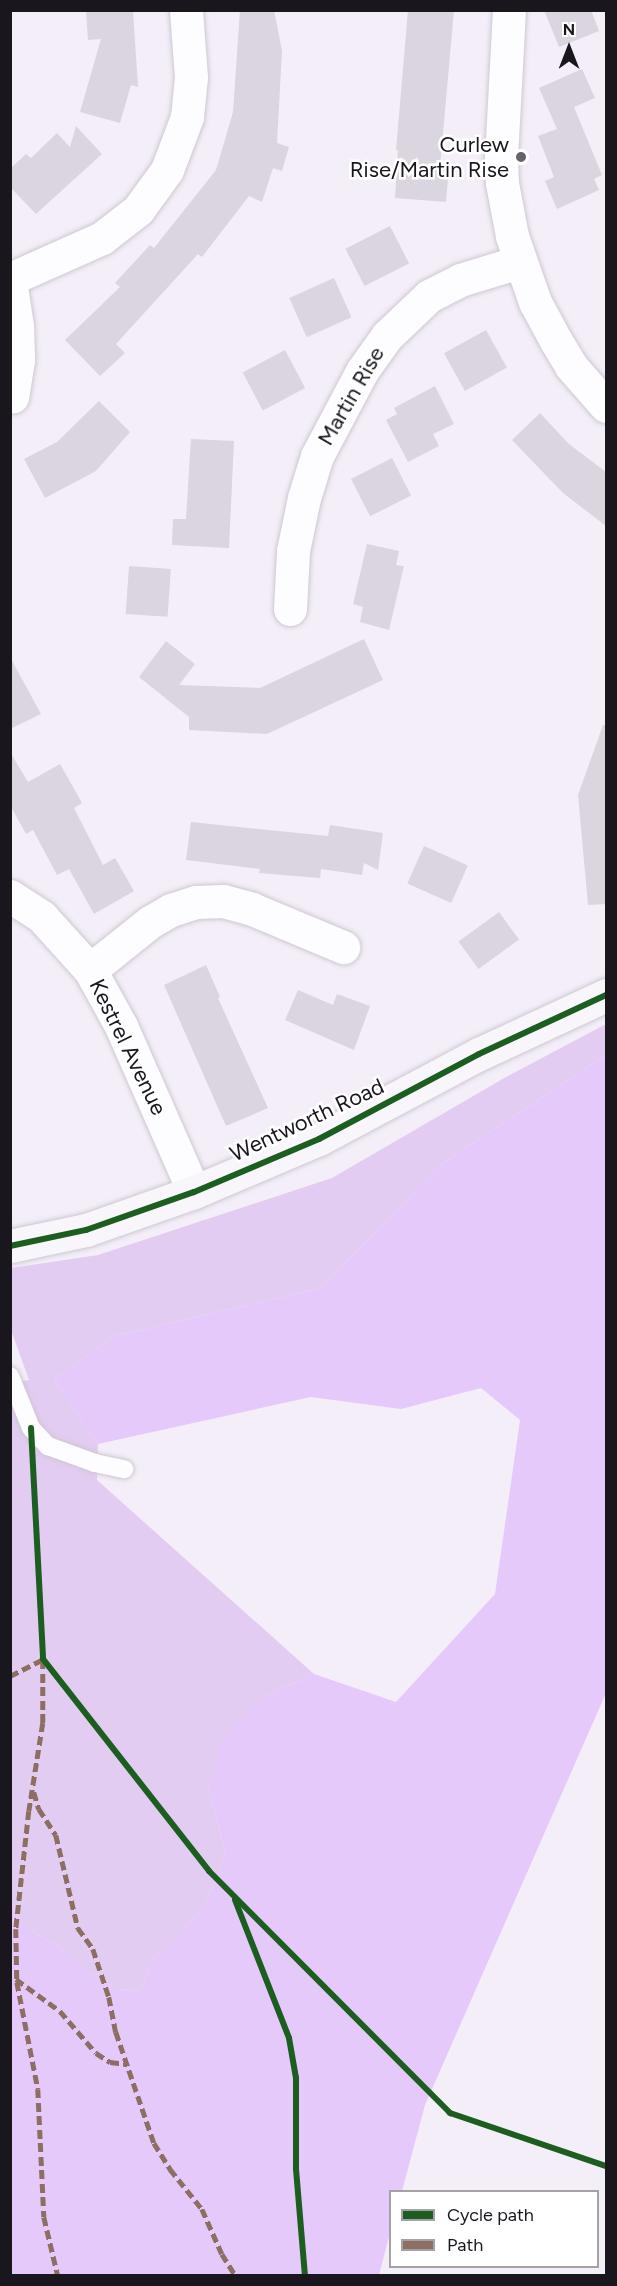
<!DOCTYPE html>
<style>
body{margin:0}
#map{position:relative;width:617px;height:2286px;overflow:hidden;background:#f4eef9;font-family:Figtree,sans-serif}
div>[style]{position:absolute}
.green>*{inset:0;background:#e2ccf2}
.forest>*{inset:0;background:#e5c9fa}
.building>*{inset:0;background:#dad5de;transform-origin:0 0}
.roads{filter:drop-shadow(0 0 2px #cdc8d1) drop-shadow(0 0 2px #cdc8d1)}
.lane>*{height:18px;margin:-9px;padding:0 9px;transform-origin:9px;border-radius:9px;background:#fdfcfe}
.street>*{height:33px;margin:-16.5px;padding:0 16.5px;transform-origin:16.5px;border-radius:16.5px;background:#fdfcfe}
.secondary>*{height:33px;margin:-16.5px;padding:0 16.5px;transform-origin:16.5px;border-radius:16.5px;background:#f9f6fb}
.quiet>*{height:4.5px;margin-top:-2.25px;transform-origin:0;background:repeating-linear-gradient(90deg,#8d6e63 0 9px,transparent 0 13.5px)}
.cycleway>*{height:6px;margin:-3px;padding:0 3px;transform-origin:3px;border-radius:3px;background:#1b5e20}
.dots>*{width:16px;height:16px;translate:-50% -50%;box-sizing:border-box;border:3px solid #fff;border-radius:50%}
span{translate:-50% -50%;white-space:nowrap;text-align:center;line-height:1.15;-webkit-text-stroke:5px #fff;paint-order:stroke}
.poi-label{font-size:22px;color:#1a161e}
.right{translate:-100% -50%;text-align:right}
.street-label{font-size:22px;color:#1a161e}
.frame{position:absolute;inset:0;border:12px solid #1a161e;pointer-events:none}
.legend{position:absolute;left:389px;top:2190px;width:210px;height:78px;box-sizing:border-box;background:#fff;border:2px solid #a3a2a5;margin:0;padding:8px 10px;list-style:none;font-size:18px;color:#1a161e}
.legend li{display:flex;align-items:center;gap:12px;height:30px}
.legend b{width:30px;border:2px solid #a3a2a5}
.north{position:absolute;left:539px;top:18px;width:60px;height:60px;-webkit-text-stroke:4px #fff;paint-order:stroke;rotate:0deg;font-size:16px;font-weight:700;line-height:24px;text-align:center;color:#1a161e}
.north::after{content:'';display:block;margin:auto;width:21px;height:27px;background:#1a161e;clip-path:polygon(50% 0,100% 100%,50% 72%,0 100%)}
</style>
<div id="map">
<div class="green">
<div style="clip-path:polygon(606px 1024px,606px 1055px,443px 1163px,321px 1288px,115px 1336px,54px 1379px,98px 1444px,97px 1480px,314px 1674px,261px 1698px,208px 1786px,226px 1855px,205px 1904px,173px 1944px,150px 1961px,141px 1991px,117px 1989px,88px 1972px,68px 1953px,26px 1927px,11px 1905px,10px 1383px,29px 1380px,11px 1330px,11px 1268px,98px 1255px,332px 1178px,506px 1077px)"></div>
</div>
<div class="forest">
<div style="clip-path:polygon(606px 1055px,606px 1693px,425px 2105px,402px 2191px,390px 2192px,390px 2233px,379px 2275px,11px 2275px,11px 1905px,26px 1927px,68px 1953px,88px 1972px,117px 1989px,141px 1991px,150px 1961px,173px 1944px,205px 1904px,226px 1855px,208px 1786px,224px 1736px,261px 1698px,314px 1674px,396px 1702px,495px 1594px,520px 1420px,481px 1388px,401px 1409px,311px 1397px,98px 1444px,54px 1379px,115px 1336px,321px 1288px,443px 1163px)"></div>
</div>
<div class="building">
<div style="clip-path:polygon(86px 10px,133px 10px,138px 87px,131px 85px,120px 123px,80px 112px,101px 39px,88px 40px)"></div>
<div style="clip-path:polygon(240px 10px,274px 10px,282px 51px,277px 143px,289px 147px,282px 171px,273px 168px,262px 202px,249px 196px,202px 257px,198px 254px,116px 344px,125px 353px,100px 376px,65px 340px,120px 287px,115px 283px,150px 245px,154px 248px,216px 170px,233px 112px)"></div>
<div style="clip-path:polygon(408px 10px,454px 10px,440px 167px,449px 167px,446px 202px,395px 198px,398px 150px,396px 150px)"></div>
<div style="clip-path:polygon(544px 10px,591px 10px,599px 31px,559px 47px)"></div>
<div style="clip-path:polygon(582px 69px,595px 98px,574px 107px,602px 175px,594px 179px,599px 190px,557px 209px,545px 181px,554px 177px,538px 136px,557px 129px,539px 88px)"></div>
<div style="clip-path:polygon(76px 126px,102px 154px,36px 214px,10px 187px,10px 169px,26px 154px,31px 158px,57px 133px,70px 147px)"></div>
<div style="left:390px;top:226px;width:42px;height:50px;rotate:63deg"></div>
<div style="left:334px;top:278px;width:43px;height:49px;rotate:66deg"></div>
<div style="left:486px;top:330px;width:43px;height:48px;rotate:61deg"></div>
<div style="left:285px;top:350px;width:43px;height:48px;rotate:62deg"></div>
<div style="clip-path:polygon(435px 386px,454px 424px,433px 434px,439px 446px,408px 462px,386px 420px,397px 414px,394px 408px)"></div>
<div style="clip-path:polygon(99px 401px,130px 432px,96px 471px,45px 498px,24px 459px,57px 442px)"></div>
<div style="clip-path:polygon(540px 413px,569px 444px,606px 472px,606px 526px,563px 493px,512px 440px)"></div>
<div style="clip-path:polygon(191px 439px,234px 441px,229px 548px,172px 545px,173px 519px,186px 519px)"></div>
<div style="left:392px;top:458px;width:42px;height:46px;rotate:63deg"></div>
<div style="clip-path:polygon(367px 544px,399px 551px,396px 565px,404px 566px,389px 630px,360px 622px,363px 607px,353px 604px)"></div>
<div style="left:129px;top:566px;width:42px;height:48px;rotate:4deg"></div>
<div style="clip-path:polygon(364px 639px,383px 680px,267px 734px,189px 730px,189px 717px,139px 677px,166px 641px,195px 664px,179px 685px,260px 688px)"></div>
<div style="clip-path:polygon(10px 657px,41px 714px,10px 729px)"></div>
<div style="clip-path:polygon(603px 725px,606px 725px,606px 904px,588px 905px,578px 795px)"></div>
<div style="clip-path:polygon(10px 752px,28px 782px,60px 764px,82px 803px,74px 808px,103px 865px,115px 858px,134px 891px,94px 914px,69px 869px,57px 875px,33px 830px,26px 834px,10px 805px)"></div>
<div style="clip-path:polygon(191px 822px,328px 836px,330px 825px,383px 833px,378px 870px,364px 863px,362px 875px,321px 869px,320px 878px,259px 873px,260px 869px,186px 860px)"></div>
<div style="left:424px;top:846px;width:48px;height:41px;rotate:24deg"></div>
<div style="left:499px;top:912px;width:34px;height:50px;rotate:54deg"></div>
<div style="clip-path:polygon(206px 965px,220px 997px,218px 998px,268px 1108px,226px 1126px,164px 985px)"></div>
<div style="clip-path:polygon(298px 990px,333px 1005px,337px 994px,370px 1006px,354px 1050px,285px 1020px)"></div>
</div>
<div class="roads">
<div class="lane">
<div style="left:10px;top:1376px;width:56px;rotate:68deg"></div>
<div style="left:31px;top:1428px;width:25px;rotate:47deg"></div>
<div style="left:48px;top:1446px;width:50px;rotate:19.9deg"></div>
<div style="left:95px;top:1463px;width:30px;rotate:12deg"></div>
</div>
<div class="street">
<div style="left:509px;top:10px;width:146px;rotate:93.1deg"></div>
<div style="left:501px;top:156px;width:27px;rotate:88deg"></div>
<div style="left:502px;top:183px;width:54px;rotate:79.3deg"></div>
<div style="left:512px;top:236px;width:70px;rotate:70.8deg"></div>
<div style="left:535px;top:302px;width:44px;rotate:61.7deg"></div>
<div style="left:556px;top:341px;width:29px;rotate:59deg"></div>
<div style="left:571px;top:366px;width:53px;rotate:48.8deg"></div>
<div style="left:10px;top:279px;width:101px;rotate:-24deg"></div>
<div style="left:102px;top:238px;width:46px;rotate:-37.9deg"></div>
<div style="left:138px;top:210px;width:49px;rotate:-54.1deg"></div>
<div style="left:167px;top:170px;width:57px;rotate:-69.3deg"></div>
<div style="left:187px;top:117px;width:40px;rotate:-84.3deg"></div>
<div style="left:191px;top:77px;width:67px;rotate:-94.3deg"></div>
<div style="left:10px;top:280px;width:47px;rotate:81.3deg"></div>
<div style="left:17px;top:326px;width:34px;rotate:88deg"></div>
<div style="left:18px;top:360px;width:37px;rotate:99deg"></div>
<div style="left:290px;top:609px;width:58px;rotate:-87deg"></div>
<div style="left:293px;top:551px;width:54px;rotate:-78.3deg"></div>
<div style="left:304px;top:498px;width:44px;rotate:-72.8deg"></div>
<div style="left:317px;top:456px;width:96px;rotate:-62.1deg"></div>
<div style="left:362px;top:371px;width:43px;rotate:-54.5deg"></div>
<div style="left:387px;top:336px;width:58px;rotate:-43.6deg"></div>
<div style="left:429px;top:296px;width:35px;rotate:-27deg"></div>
<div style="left:460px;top:280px;width:62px;rotate:-17deg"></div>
<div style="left:10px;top:896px;width:38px;rotate:33deg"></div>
<div style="left:42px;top:917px;width:72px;rotate:47.8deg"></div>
<div style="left:90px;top:970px;width:64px;rotate:61deg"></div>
<div style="left:121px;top:1026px;width:181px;rotate:66.3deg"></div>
<div style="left:90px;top:970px;width:77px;rotate:-38.7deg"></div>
<div style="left:150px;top:922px;width:24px;rotate:-30deg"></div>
<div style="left:171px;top:910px;width:26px;rotate:-18deg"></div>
<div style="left:196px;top:902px;width:27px;rotate:-2deg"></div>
<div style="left:223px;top:901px;width:30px;rotate:15deg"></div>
<div style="left:252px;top:909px;width:99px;rotate:22.7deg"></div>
</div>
<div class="secondary">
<div style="left:10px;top:1246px;width:78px;rotate:-11.9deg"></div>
<div style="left:86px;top:1230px;width:114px;rotate:-19.4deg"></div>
<div style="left:194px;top:1192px;width:136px;rotate:-23deg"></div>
<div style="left:319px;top:1139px;width:181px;rotate:-28deg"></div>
<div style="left:479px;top:1054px;width:140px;rotate:-24.9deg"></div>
</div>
</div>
<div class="quiet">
<div style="left:43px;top:1660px;width:63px;rotate:90deg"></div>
<div style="left:43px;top:1723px;width:89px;rotate:99deg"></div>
<div style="left:29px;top:1811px;width:119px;rotate:96.3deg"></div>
<div style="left:16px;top:1929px;width:53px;rotate:88.9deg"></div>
<div style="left:17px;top:1982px;width:109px;rotate:78.9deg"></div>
<div style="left:38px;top:2089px;width:128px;rotate:87.3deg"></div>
<div style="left:44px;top:2217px;width:61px;rotate:76.7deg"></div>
<div style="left:10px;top:1676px;width:37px;rotate:-27deg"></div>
<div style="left:34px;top:1792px;width:18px;rotate:74deg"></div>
<div style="left:39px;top:1809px;width:31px;rotate:57deg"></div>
<div style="left:56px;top:1835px;width:96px;rotate:76.7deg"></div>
<div style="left:78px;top:1928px;width:26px;rotate:54deg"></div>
<div style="left:93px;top:1949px;width:51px;rotate:71.6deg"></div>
<div style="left:109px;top:1997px;width:36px;rotate:79deg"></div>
<div style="left:116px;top:2032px;width:117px;rotate:71.1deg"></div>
<div style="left:154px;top:2143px;width:31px;rotate:58deg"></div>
<div style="left:170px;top:2169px;width:51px;rotate:51.3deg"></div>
<div style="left:202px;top:2209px;width:49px;rotate:66deg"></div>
<div style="left:222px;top:2254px;width:26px;rotate:58deg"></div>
<div style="left:16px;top:1979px;width:54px;rotate:36deg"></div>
<div style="left:60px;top:2011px;width:55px;rotate:49.4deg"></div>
<div style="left:96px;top:2053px;width:17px;rotate:33deg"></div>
<div style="left:110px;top:2062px;width:17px;rotate:7deg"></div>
</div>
<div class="cycleway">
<div style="left:10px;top:1246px;width:78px;rotate:-11.9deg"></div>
<div style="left:86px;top:1230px;width:114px;rotate:-19.4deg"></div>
<div style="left:194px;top:1192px;width:136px;rotate:-23deg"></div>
<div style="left:319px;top:1139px;width:181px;rotate:-28deg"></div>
<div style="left:479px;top:1054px;width:140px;rotate:-24.9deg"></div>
<div style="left:31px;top:1428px;width:231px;rotate:87deg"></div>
<div style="left:43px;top:1659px;width:269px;rotate:51.9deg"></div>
<div style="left:209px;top:1871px;width:342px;rotate:45.1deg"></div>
<div style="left:450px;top:2113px;width:165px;rotate:18.8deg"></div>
<div style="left:235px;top:1900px;width:148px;rotate:68.6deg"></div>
<div style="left:289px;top:2038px;width:41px;rotate:80.1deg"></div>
<div style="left:296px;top:2078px;width:91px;rotate:90deg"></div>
<div style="left:296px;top:2169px;width:107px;rotate:85.2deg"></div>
</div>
<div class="dots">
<div style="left:521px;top:157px;background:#66626b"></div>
</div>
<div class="poi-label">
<span class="right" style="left:509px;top:157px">Curlew<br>Rise/Martin Rise</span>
</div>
<div class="street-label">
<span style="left:351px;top:396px;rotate:-60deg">Martin Rise</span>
<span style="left:128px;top:1047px;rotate:64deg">Kestrel Avenue</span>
<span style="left:307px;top:1120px;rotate:-25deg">Wentworth Road</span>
</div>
<div class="frame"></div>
<ul class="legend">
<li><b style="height:8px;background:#1b5e20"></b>Cycle path</li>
<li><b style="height:8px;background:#8d6e63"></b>Path</li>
</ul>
<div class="north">N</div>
</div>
